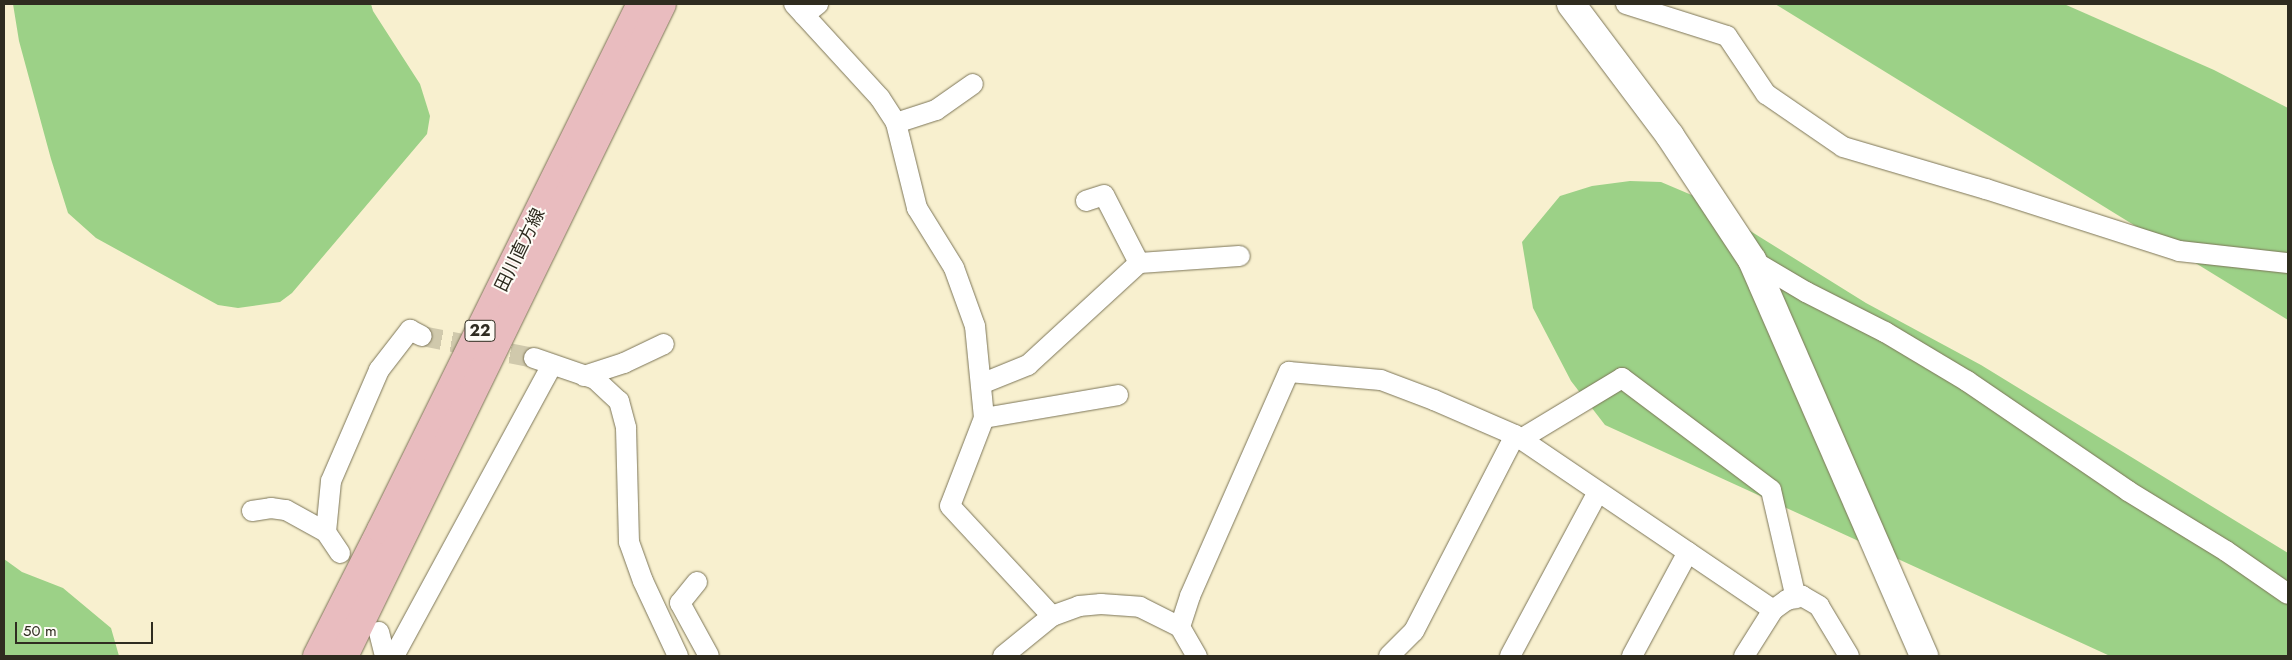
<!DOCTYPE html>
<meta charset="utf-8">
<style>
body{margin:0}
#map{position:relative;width:2292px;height:660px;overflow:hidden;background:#f8f0cf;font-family:Jost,"Noto Sans JP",sans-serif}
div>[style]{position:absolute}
.forest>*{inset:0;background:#9cd187}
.street-tunnel>*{height:20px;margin-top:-10px;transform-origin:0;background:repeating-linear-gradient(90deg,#d0c9ac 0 20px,transparent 0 30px)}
.roads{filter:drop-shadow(0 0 1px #7c7558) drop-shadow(0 0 1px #7c7558)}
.street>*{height:20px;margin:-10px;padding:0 10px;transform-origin:10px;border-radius:10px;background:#fff}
.secondary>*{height:28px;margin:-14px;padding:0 14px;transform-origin:14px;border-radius:14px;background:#fff}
.primary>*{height:28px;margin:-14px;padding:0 14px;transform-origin:14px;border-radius:14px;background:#e9bcbf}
span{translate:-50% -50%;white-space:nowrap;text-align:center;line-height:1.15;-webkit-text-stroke:4px #fefcf6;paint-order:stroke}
.shield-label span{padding:1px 4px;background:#fefcf6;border:1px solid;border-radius:4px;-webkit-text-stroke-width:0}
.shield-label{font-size:16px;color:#2f2c20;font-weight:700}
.street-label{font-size:18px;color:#2f2c20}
.frame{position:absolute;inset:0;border:5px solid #2f2c20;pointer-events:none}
.scale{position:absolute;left:15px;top:622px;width:138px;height:22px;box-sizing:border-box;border:2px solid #2f2c20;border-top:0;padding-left:6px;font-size:15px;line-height:18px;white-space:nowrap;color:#2f2c20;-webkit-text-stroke:4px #fefcf6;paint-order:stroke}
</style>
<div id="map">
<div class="forest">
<div style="clip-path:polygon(13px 4px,371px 4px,373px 11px,420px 84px,430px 116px,427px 134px,292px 293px,280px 302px,238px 308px,218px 305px,96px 238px,68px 213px,51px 159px,19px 41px)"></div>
<div style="clip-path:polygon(1775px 4px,2064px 4px,2214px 70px,2288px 108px,2288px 320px)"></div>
<div style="clip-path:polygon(1630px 181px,1661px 182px,1694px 196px,1866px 303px,1981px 365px,2288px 553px,2288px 656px,2110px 656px,1605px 425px,1571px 381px,1533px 308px,1522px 242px,1560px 196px,1592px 186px)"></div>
<div style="clip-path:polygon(4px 559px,22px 572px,63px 588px,111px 628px,119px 656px,4px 656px)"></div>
</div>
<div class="street-tunnel">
<div style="left:422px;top:336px;width:114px;rotate:11.1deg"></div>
</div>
<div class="roads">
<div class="street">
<div style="left:794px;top:4px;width:127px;rotate:47.5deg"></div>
<div style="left:880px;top:98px;width:30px;rotate:57deg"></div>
<div style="left:896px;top:123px;width:88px;rotate:76.1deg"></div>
<div style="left:917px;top:208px;width:70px;rotate:58.3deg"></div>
<div style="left:954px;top:268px;width:62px;rotate:70.1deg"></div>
<div style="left:975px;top:326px;width:92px;rotate:84.4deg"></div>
<div style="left:984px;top:418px;width:94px;rotate:111.1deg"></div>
<div style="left:950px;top:506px;width:150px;rotate:47.2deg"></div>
<div style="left:1626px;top:4px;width:106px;rotate:17.6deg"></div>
<div style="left:1727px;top:36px;width:70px;rotate:56.1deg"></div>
<div style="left:1766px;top:94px;width:93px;rotate:34.5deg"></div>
<div style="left:1843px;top:147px;width:149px;rotate:16.4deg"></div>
<div style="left:1986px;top:189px;width:203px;rotate:17.8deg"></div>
<div style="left:2179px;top:251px;width:110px;rotate:6.3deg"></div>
<div style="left:804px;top:15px;width:18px;rotate:-38deg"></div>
<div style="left:896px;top:123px;width:42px;rotate:-18deg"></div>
<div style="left:936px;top:110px;width:45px;rotate:-35.1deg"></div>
<div style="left:1752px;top:260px;width:63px;rotate:30.7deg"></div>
<div style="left:1806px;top:292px;width:89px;rotate:26.9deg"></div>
<div style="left:1885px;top:332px;width:96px;rotate:30.9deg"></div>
<div style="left:1967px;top:381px;width:195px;rotate:34.3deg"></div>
<div style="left:2128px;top:491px;width:115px;rotate:31.5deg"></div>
<div style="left:2226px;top:551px;width:75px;rotate:34.7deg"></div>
<div style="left:1139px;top:263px;width:101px;rotate:-4deg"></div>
<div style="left:534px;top:358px;width:65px;rotate:19deg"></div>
<div style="left:595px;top:379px;width:33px;rotate:43deg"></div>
<div style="left:619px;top:401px;width:28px;rotate:75deg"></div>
<div style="left:626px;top:428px;width:114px;rotate:88.5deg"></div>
<div style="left:629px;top:542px;width:41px;rotate:70.3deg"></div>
<div style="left:643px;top:581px;width:83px;rotate:65deg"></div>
<div style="left:584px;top:376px;width:42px;rotate:-18deg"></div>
<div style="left:624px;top:363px;width:44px;rotate:-25.4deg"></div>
<div style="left:981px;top:384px;width:51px;rotate:-22deg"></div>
<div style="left:1028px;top:365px;width:151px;rotate:-42.6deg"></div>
<div style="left:1139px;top:263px;width:76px;rotate:-117.2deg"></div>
<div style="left:1104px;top:195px;width:19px;rotate:162deg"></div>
<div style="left:984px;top:418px;width:136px;rotate:-9.7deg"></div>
<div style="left:1521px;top:439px;width:118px;rotate:-31.1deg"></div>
<div style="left:1622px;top:378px;width:186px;rotate:36.9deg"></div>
<div style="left:1771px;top:490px;width:111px;rotate:77deg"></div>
<div style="left:252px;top:511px;width:19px;rotate:-9deg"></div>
<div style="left:271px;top:508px;width:15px;rotate:8deg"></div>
<div style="left:286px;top:510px;width:46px;rotate:28.8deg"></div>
<div style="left:340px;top:553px;width:25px;rotate:-124deg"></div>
<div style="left:326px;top:532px;width:51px;rotate:-84.4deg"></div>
<div style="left:331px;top:481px;width:121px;rotate:-66.6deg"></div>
<div style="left:379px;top:370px;width:51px;rotate:-52.2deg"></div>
<div style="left:410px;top:330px;width:13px;rotate:27deg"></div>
<div style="left:697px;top:582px;width:27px;rotate:129deg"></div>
<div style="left:680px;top:603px;width:60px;rotate:61.3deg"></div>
<div style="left:1180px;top:627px;width:33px;rotate:-72deg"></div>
<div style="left:1190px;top:596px;width:245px;rotate:-66.2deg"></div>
<div style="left:1289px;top:372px;width:92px;rotate:5deg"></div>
<div style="left:1381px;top:380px;width:57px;rotate:20.7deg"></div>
<div style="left:1434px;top:400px;width:88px;rotate:23.4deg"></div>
<div style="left:1515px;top:435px;width:312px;rotate:34.1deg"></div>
<div style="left:379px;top:632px;width:25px;rotate:76deg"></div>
<div style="left:394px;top:656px;width:331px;rotate:-61.5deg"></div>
<div style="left:1003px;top:656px;width:63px;rotate:-39.2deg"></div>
<div style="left:1052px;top:616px;width:29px;rotate:-20deg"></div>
<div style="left:1079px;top:606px;width:22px;rotate:-5deg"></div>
<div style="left:1101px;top:604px;width:39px;rotate:4deg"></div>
<div style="left:1140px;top:607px;width:45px;rotate:26.6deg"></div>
<div style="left:1180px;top:627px;width:34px;rotate:60deg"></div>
<div style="left:1389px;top:656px;width:35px;rotate:-45deg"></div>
<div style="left:1414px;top:631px;width:220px;rotate:-62.7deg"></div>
<div style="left:1510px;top:656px;width:186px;rotate:-61.8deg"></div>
<div style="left:1632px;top:656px;width:118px;rotate:-61.7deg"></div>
<div style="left:1744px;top:656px;width:54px;rotate:-57.8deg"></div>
<div style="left:1773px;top:610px;width:17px;rotate:-36deg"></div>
<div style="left:1787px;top:600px;width:16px;rotate:-15deg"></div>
<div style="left:1802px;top:596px;width:20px;rotate:30deg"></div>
<div style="left:1819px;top:606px;width:58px;rotate:59deg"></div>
</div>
<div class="secondary">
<div style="left:1571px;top:4px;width:165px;rotate:53.1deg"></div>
<div style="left:1670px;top:136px;width:149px;rotate:56.5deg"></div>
<div style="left:1752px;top:260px;width:432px;rotate:66.5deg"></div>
</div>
<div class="primary">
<div style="left:317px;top:656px;width:141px;rotate:-63.1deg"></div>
<div style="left:381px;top:530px;width:587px;rotate:-63.7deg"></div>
<div style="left:344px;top:656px;width:725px;rotate:-64deg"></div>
</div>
</div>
<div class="shield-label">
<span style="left:480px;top:331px">22</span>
</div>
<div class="street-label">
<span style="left:520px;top:250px;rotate:-64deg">田川直方線</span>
</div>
<div class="frame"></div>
<div class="scale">50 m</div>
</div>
